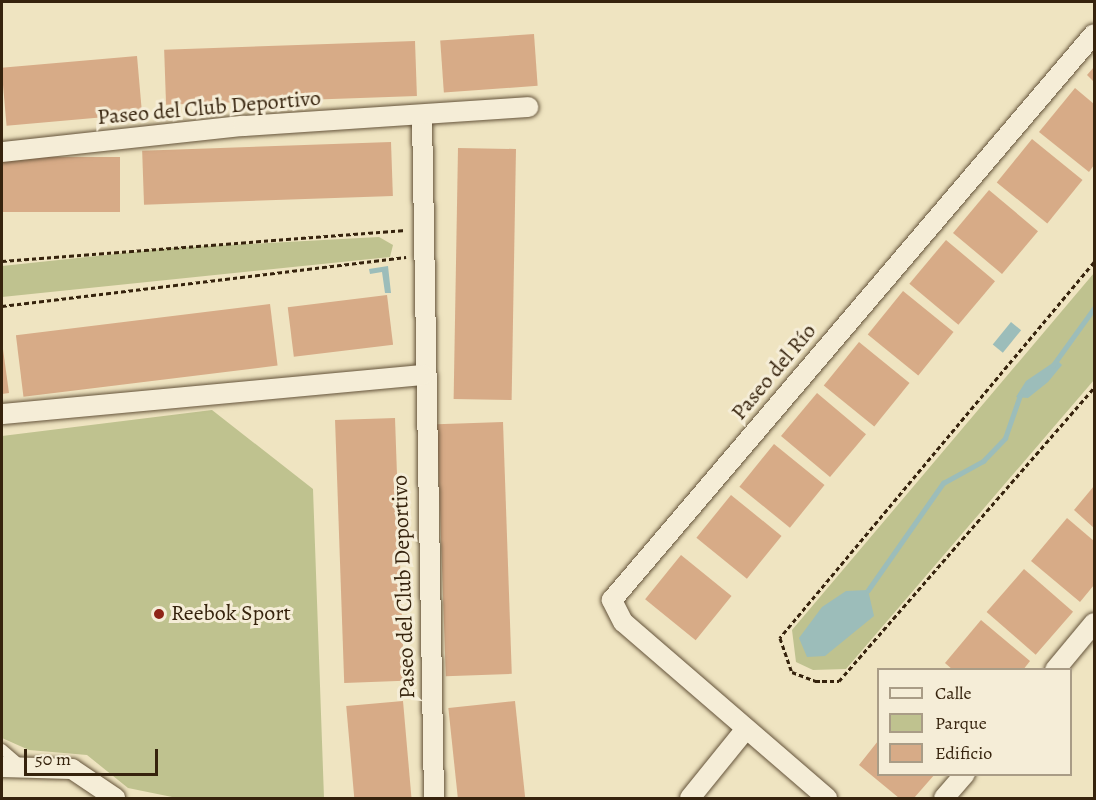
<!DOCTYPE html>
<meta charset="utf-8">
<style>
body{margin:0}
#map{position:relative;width:1096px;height:800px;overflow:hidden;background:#efe4c1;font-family:Alegreya,serif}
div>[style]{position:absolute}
.green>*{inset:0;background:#bfc28f}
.water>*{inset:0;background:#9cbdba;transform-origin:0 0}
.stream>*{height:5px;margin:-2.5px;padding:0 2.5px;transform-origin:2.5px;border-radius:2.5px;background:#9cbdba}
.building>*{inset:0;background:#d7ab87;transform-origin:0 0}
.path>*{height:3px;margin-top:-1.5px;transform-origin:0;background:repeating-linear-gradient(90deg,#36230d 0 4.5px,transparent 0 7.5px)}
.roads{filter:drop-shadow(0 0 2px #64533a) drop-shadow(0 0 2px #64533a)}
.service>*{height:10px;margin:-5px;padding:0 5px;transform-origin:5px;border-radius:5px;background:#f5edd7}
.minor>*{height:20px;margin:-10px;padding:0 10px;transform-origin:10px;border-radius:10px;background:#f5edd7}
.dots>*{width:16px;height:16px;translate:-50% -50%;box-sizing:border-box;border:3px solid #f5edd7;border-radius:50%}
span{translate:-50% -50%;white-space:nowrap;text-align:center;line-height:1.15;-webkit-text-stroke:6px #f5edd7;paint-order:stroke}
.street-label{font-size:22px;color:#36230d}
.poi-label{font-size:22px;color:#36230d}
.left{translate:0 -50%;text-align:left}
.frame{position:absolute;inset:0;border:3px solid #36230d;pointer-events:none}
.legend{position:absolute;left:877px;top:668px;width:195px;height:108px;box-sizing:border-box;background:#f5edd7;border:2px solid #a99c86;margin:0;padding:8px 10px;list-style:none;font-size:18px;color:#36230d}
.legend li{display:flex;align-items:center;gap:12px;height:30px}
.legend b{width:30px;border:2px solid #a99c86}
.scale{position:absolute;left:24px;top:749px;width:134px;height:27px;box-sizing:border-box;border:3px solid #36230d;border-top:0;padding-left:8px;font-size:18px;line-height:21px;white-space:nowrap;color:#36230d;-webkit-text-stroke:4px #f5edd7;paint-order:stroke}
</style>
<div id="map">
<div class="green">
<div style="clip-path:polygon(379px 237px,393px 245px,390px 257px,2px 297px,2px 266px,172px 248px)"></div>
<div style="clip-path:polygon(1094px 273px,1094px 380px,846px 669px,813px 670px,796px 662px,792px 630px)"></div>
<div style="clip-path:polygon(212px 410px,313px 489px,324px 798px,177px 798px,128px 788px,87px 755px,29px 750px,2px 738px,2px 436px)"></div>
</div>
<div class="water">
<div style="clip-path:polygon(388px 266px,391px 293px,385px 293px,382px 272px,370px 274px,369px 269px)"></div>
<div style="left:1011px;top:322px;width:13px;height:29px;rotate:39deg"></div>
<div style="clip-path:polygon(1057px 360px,1062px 365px,1048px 382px,1028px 398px,1016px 397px,1026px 381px)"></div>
<div style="clip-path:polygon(868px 590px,874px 616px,825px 656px,807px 657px,799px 638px,822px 607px,846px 591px)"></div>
</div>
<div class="stream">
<div style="left:1053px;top:365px;width:70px;rotate:-54.3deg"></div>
<div style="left:868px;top:590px;width:131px;rotate:-55deg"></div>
<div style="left:943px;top:483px;width:46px;rotate:-28.8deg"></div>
<div style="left:983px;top:461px;width:32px;rotate:-46deg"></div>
<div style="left:1005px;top:438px;width:46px;rotate:-70.8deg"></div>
</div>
<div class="building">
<div style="left:534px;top:34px;width:52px;height:94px;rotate:86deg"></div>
<div style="left:415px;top:41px;width:55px;height:251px;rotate:88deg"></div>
<div style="left:137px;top:56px;width:58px;height:136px;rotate:85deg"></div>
<div style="clip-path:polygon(1094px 67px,1094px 82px,1087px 75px)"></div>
<div style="clip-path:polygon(1075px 88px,1094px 104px,1094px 165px,1089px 172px,1039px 132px)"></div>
<div style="left:1032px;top:139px;width:65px;height:56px;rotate:39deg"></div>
<div style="left:391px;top:142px;width:54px;height:249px;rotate:88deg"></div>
<div style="left:458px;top:148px;width:58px;height:251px;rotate:1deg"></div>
<div style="left:120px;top:157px;width:55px;height:119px;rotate:90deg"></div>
<div style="left:989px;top:190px;width:64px;height:56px;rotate:40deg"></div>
<div style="left:946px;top:240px;width:64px;height:57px;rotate:40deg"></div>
<div style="left:903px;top:291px;width:65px;height:56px;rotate:39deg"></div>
<div style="left:387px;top:295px;width:50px;height:100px;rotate:83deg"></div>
<div style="left:270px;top:304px;width:62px;height:256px;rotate:83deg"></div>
<div style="clip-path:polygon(2px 342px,9px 393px,2px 394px)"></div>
<div style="left:859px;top:342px;width:65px;height:56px;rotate:39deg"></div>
<div style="left:817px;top:393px;width:64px;height:56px;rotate:40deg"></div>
<div style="left:395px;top:418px;width:263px;height:60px;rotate:88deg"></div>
<div style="left:503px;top:422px;width:252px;height:66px;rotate:88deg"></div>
<div style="left:774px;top:444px;width:65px;height:55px;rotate:39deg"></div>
<div style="clip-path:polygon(1094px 486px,1094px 528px,1074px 510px)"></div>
<div style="left:731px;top:495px;width:65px;height:55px;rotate:39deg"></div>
<div style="clip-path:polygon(1067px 518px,1094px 541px,1094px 585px,1080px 602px,1031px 561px)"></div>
<div style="left:681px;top:555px;width:65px;height:57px;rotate:39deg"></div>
<div style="left:1024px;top:569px;width:65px;height:57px;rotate:41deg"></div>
<div style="clip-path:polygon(981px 620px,1030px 661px,1023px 670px,953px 670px,945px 663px)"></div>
<div style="left:403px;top:701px;width:97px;height:57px;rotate:85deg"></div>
<div style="left:515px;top:701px;width:98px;height:67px;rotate:84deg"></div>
<div style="clip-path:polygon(878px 741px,878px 774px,935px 774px,914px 798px,899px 798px,859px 765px)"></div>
</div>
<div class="path">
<div style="left:2px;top:261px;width:405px;rotate:-4.4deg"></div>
<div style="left:1094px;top:262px;width:490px;rotate:129.9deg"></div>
<div style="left:780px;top:638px;width:36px;rotate:71deg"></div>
<div style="left:792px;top:672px;width:25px;rotate:21deg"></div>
<div style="left:815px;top:681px;width:24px"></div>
<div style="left:839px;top:681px;width:388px;rotate:-49deg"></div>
<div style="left:2px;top:306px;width:407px;rotate:-6.9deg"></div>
</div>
<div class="roads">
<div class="service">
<div style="left:2px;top:749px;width:23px;rotate:41deg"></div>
</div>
<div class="minor">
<div style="left:422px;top:117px;width:681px;rotate:88.99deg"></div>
<div style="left:2px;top:152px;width:242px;rotate:-6.2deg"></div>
<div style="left:243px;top:126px;width:286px;rotate:-3.8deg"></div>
<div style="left:2px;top:414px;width:423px;rotate:-5.3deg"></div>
<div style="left:1055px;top:670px;width:61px;rotate:-50.3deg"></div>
<div style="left:2px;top:767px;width:70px;rotate:1.6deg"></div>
<div style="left:72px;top:769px;width:52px;rotate:34deg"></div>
<div style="left:690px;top:798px;width:87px;rotate:-51deg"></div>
<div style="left:827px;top:798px;width:269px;rotate:-139.2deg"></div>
<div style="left:623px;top:622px;width:25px;rotate:-117deg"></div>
<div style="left:612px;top:600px;width:743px;rotate:-49.58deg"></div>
<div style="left:944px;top:798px;width:32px;rotate:-49deg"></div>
</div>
</div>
<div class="dots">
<div style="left:159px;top:614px;background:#8f2418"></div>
</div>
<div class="street-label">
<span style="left:209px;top:108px;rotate:-5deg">Paseo del Club Deportivo</span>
<span style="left:774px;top:372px;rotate:-50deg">Paseo del Río</span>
<span style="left:404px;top:587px;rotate:-92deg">Paseo del Club Deportivo</span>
</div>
<div class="poi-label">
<span class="left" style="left:171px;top:614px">Reebok Sport</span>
</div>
<div class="frame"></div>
<ul class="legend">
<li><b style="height:8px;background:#f5edd7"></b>Calle</li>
<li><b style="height:16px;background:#bfc28f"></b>Parque</li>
<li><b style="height:16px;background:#d7ab87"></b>Edificio</li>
</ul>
<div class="scale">50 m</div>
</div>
